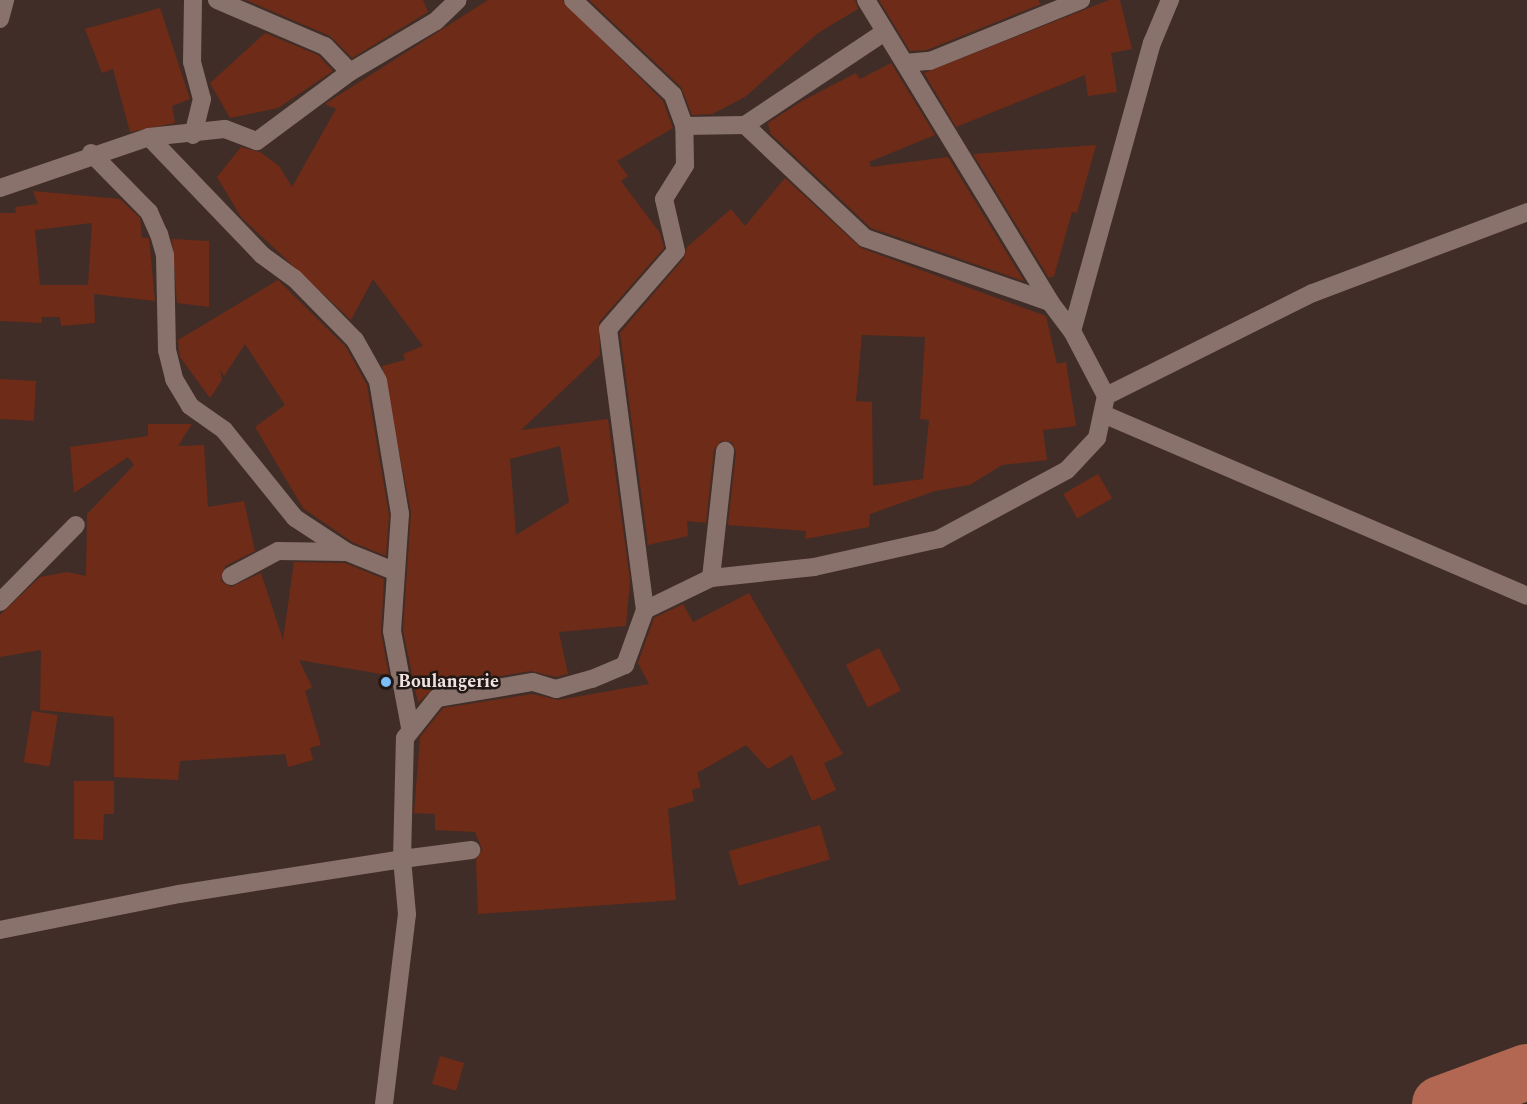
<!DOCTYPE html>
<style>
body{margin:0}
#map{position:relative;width:1527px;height:1104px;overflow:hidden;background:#412d27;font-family:Spectral,serif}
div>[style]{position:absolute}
.river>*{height:56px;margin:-28px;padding:0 28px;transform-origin:28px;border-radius:28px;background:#b16752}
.building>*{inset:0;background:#6e2b17;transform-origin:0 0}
.minor>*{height:18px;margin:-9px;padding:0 9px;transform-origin:9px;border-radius:9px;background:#89726b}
.dots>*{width:16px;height:16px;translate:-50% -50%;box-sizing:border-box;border:3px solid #211815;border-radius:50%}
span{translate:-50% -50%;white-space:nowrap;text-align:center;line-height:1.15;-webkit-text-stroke:5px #211815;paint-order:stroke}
.poi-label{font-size:18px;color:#f0e2de;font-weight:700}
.left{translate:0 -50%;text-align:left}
</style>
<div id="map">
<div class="river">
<div style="left:1440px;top:1104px;width:93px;rotate:-20.2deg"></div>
</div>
<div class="building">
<div style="clip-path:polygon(246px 0,423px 0,428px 12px,352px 58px,330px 36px)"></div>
<div style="clip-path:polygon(evenodd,488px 0,562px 0,663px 101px,673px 128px,617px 161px,628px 176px,621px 181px,660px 233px,664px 248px,599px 322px,600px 355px,521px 430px,608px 419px,630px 580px,626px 626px,559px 632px,568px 674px,556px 677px,531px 671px,435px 687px,418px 703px,403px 630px,411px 512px,382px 366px,405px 360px,403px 354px,423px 346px,373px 279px,351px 320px,241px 217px,217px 177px,241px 147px,260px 152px,279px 166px,292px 187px,336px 109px,325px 104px,488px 0,560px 446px,569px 502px,516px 535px,510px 459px,560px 446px)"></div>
<div style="clip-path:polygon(589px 0,855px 0,858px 9px,818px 33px,745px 97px,712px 114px,692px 115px,681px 87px)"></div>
<div style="clip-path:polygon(879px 0,1038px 0,1041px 4px,927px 50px,910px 51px)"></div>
<div style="clip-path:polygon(1109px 0,1120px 0,1132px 49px,1111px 53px,1117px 92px,1088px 96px,1085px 75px,956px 127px,924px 73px)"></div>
<div style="clip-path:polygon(160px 8px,190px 99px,172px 106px,175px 123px,130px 132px,113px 69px,102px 73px,85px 29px)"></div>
<div style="clip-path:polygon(265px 33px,318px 55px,333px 71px,278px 108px,230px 118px,210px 83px)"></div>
<div style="clip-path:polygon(891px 63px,935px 135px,869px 162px,871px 167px,948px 157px,1024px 281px,871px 228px,770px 133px,768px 123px,802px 101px,856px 73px,860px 79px)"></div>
<div style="clip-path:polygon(1096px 145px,1077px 213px,1072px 212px,1054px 276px,1049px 278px,973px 154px)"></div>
<div style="clip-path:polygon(evenodd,785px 178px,861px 248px,1046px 316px,1057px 364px,1066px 362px,1076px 426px,1043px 430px,1047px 460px,1002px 465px,970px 485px,935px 491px,870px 514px,869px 527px,805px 539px,806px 531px,728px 525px,736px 452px,732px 442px,721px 441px,714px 450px,706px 523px,687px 521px,688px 536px,648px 545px,620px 333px,684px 258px,687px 247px,731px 209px,745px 226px,785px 178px,862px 335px,925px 337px,920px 419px,929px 420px,923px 479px,873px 486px,872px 402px,856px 401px,862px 335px)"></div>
<div style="clip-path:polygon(evenodd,33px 191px,120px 199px,140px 218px,142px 238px,149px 238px,155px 301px,94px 294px,95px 323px,61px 326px,60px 317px,42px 317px,42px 323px,0 321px,0 213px,16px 213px,15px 207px,38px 204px,33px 191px,92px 223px,88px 285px,40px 285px,35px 230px,92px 223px)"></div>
<div style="clip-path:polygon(172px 239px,209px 241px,209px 307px,177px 303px)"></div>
<div style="clip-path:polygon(278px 280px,346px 347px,367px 385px,389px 515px,386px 556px,352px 542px,303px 508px,255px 427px,285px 405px,245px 344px,224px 376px,220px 369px,222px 380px,210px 398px,180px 357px,178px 340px)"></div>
<div style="left:0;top:379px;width:36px;height:40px;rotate:3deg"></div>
<div style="clip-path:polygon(148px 424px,192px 424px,178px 446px,204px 445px,208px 507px,244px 501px,255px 551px,225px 566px,221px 581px,231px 587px,261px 573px,283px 640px,294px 562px,345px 563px,384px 579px,381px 633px,391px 686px,386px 686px,387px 675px,299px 660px,312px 687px,305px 691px,321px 745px,310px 748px,313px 760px,288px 767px,285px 754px,180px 761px,178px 780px,114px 777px,114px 717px,40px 710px,41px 650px,0 657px,0 615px,40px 577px,67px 572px,86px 576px,87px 514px,134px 465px,128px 457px,74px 493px,70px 447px,148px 436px)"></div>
<div style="left:1098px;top:474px;width:28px;height:40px;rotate:60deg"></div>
<div style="clip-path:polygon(749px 593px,843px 754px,824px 763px,836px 790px,812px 801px,792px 755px,768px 769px,746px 745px,697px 773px,701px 787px,692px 790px,694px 801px,668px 809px,676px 900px,478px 914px,476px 860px,482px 849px,475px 832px,435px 830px,435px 814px,414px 813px,420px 737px,443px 708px,532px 694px,558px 700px,649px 684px,638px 663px,654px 618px,683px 604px,693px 622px)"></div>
<div style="left:879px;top:648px;width:48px;height:37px;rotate:63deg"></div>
<div style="left:32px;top:711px;width:26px;height:52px;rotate:9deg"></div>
<div style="clip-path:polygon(74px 781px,114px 781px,114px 814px,104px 814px,103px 840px,74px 839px)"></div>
<div style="left:820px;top:825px;width:36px;height:95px;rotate:74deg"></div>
<div style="left:440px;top:1056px;width:25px;height:29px;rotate:16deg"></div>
</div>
<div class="minor">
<div style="left:193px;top:0;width:62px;rotate:90.9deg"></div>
<div style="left:192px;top:62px;width:38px;rotate:75deg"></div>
<div style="left:202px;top:99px;width:37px;rotate:104deg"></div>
<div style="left:217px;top:0;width:117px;rotate:23.1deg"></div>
<div style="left:325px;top:46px;width:36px;rotate:46deg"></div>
<div style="left:573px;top:0;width:138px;rotate:43.5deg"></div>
<div style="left:673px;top:95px;width:33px;rotate:70deg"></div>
<div style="left:684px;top:126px;width:61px;rotate:-0.9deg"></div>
<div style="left:745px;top:125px;width:165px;rotate:43.3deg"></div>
<div style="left:865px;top:238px;width:196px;rotate:19.1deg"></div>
<div style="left:1050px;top:302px;width:36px;rotate:53deg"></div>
<div style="left:866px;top:0;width:354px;rotate:58.6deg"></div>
<div style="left:0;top:19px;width:20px;rotate:-75deg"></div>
<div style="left:905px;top:63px;width:25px;rotate:-5deg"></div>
<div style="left:930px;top:61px;width:163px;rotate:-22deg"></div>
<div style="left:745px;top:125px;width:166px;rotate:-33.7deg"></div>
<div style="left:149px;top:137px;width:163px;rotate:46.2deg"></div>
<div style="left:262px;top:255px;width:39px;rotate:36deg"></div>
<div style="left:294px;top:278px;width:87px;rotate:45.5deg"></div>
<div style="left:355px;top:340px;width:47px;rotate:60.7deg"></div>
<div style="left:378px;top:381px;width:135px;rotate:80.6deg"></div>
<div style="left:400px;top:514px;width:117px;rotate:93.9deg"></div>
<div style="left:392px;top:631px;width:98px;rotate:79.4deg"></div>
<div style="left:91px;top:153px;width:83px;rotate:45.5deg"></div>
<div style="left:149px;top:212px;width:24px;rotate:66deg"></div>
<div style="left:159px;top:234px;width:22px;rotate:74deg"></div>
<div style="left:165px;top:255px;width:95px;rotate:88.8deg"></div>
<div style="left:167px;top:350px;width:30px;rotate:76deg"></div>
<div style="left:174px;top:379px;width:31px;rotate:59deg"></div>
<div style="left:190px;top:406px;width:42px;rotate:35.2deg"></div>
<div style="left:224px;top:430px;width:113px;rotate:51.1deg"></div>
<div style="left:295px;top:518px;width:62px;rotate:33.2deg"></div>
<div style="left:347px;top:552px;width:51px;rotate:22deg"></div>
<div style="left:0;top:188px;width:157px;rotate:-18.9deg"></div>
<div style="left:149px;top:137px;width:76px;rotate:-6deg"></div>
<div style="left:225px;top:129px;width:34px;rotate:21deg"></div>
<div style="left:257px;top:141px;width:116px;rotate:-36.6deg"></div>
<div style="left:350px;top:72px;width:100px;rotate:-30.7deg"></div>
<div style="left:436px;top:21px;width:30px;rotate:-44deg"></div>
<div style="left:1106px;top:396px;width:231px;rotate:-26.5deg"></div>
<div style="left:1313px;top:293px;width:229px;rotate:-20.7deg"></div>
<div style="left:1103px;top:414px;width:461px;rotate:23.2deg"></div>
<div style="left:231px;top:576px;width:53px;rotate:-28deg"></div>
<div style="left:278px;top:551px;width:68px;rotate:0.8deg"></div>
<div style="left:711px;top:578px;width:128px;rotate:-83.7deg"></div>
<div style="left:0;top:602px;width:108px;rotate:-45.4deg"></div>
<div style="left:645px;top:610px;width:283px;rotate:-97.5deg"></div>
<div style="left:608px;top:329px;width:103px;rotate:-48.9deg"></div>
<div style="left:676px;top:251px;width:53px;rotate:-103deg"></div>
<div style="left:664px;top:199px;width:40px;rotate:-58deg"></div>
<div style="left:685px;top:165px;width:39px;rotate:-91deg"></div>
<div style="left:0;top:930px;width:183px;rotate:-11.4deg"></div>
<div style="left:179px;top:894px;width:226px;rotate:-8.9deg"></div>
<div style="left:402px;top:859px;width:121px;rotate:-88.6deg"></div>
<div style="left:405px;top:738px;width:51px;rotate:-51.3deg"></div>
<div style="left:437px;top:698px;width:97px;rotate:-9.5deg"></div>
<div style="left:533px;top:682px;width:24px;rotate:17deg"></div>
<div style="left:556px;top:689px;width:37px;rotate:-16deg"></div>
<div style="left:592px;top:679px;width:36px;rotate:-23deg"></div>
<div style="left:625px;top:665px;width:59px;rotate:-70deg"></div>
<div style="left:645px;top:610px;width:73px;rotate:-25.9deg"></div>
<div style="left:711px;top:578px;width:104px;rotate:-6.1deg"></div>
<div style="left:814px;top:567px;width:128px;rotate:-12.6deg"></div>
<div style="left:939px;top:539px;width:145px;rotate:-28.3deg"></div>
<div style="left:1067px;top:470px;width:44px;rotate:-46.8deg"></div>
<div style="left:1097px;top:438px;width:43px;rotate:-77.9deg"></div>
<div style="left:1106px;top:396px;width:73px;rotate:-117.6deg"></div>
<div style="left:1072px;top:331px;width:299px;rotate:-74.5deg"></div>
<div style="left:1152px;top:43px;width:47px;rotate:-67.3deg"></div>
<div style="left:384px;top:1104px;width:191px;rotate:-83.1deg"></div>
<div style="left:407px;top:914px;width:55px;rotate:-95.2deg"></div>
<div style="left:402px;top:859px;width:70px;rotate:-7.4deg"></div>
</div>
<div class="dots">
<div style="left:386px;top:682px;background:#7dbef9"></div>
</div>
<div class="poi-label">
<span class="left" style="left:398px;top:682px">Boulangerie</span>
</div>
</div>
